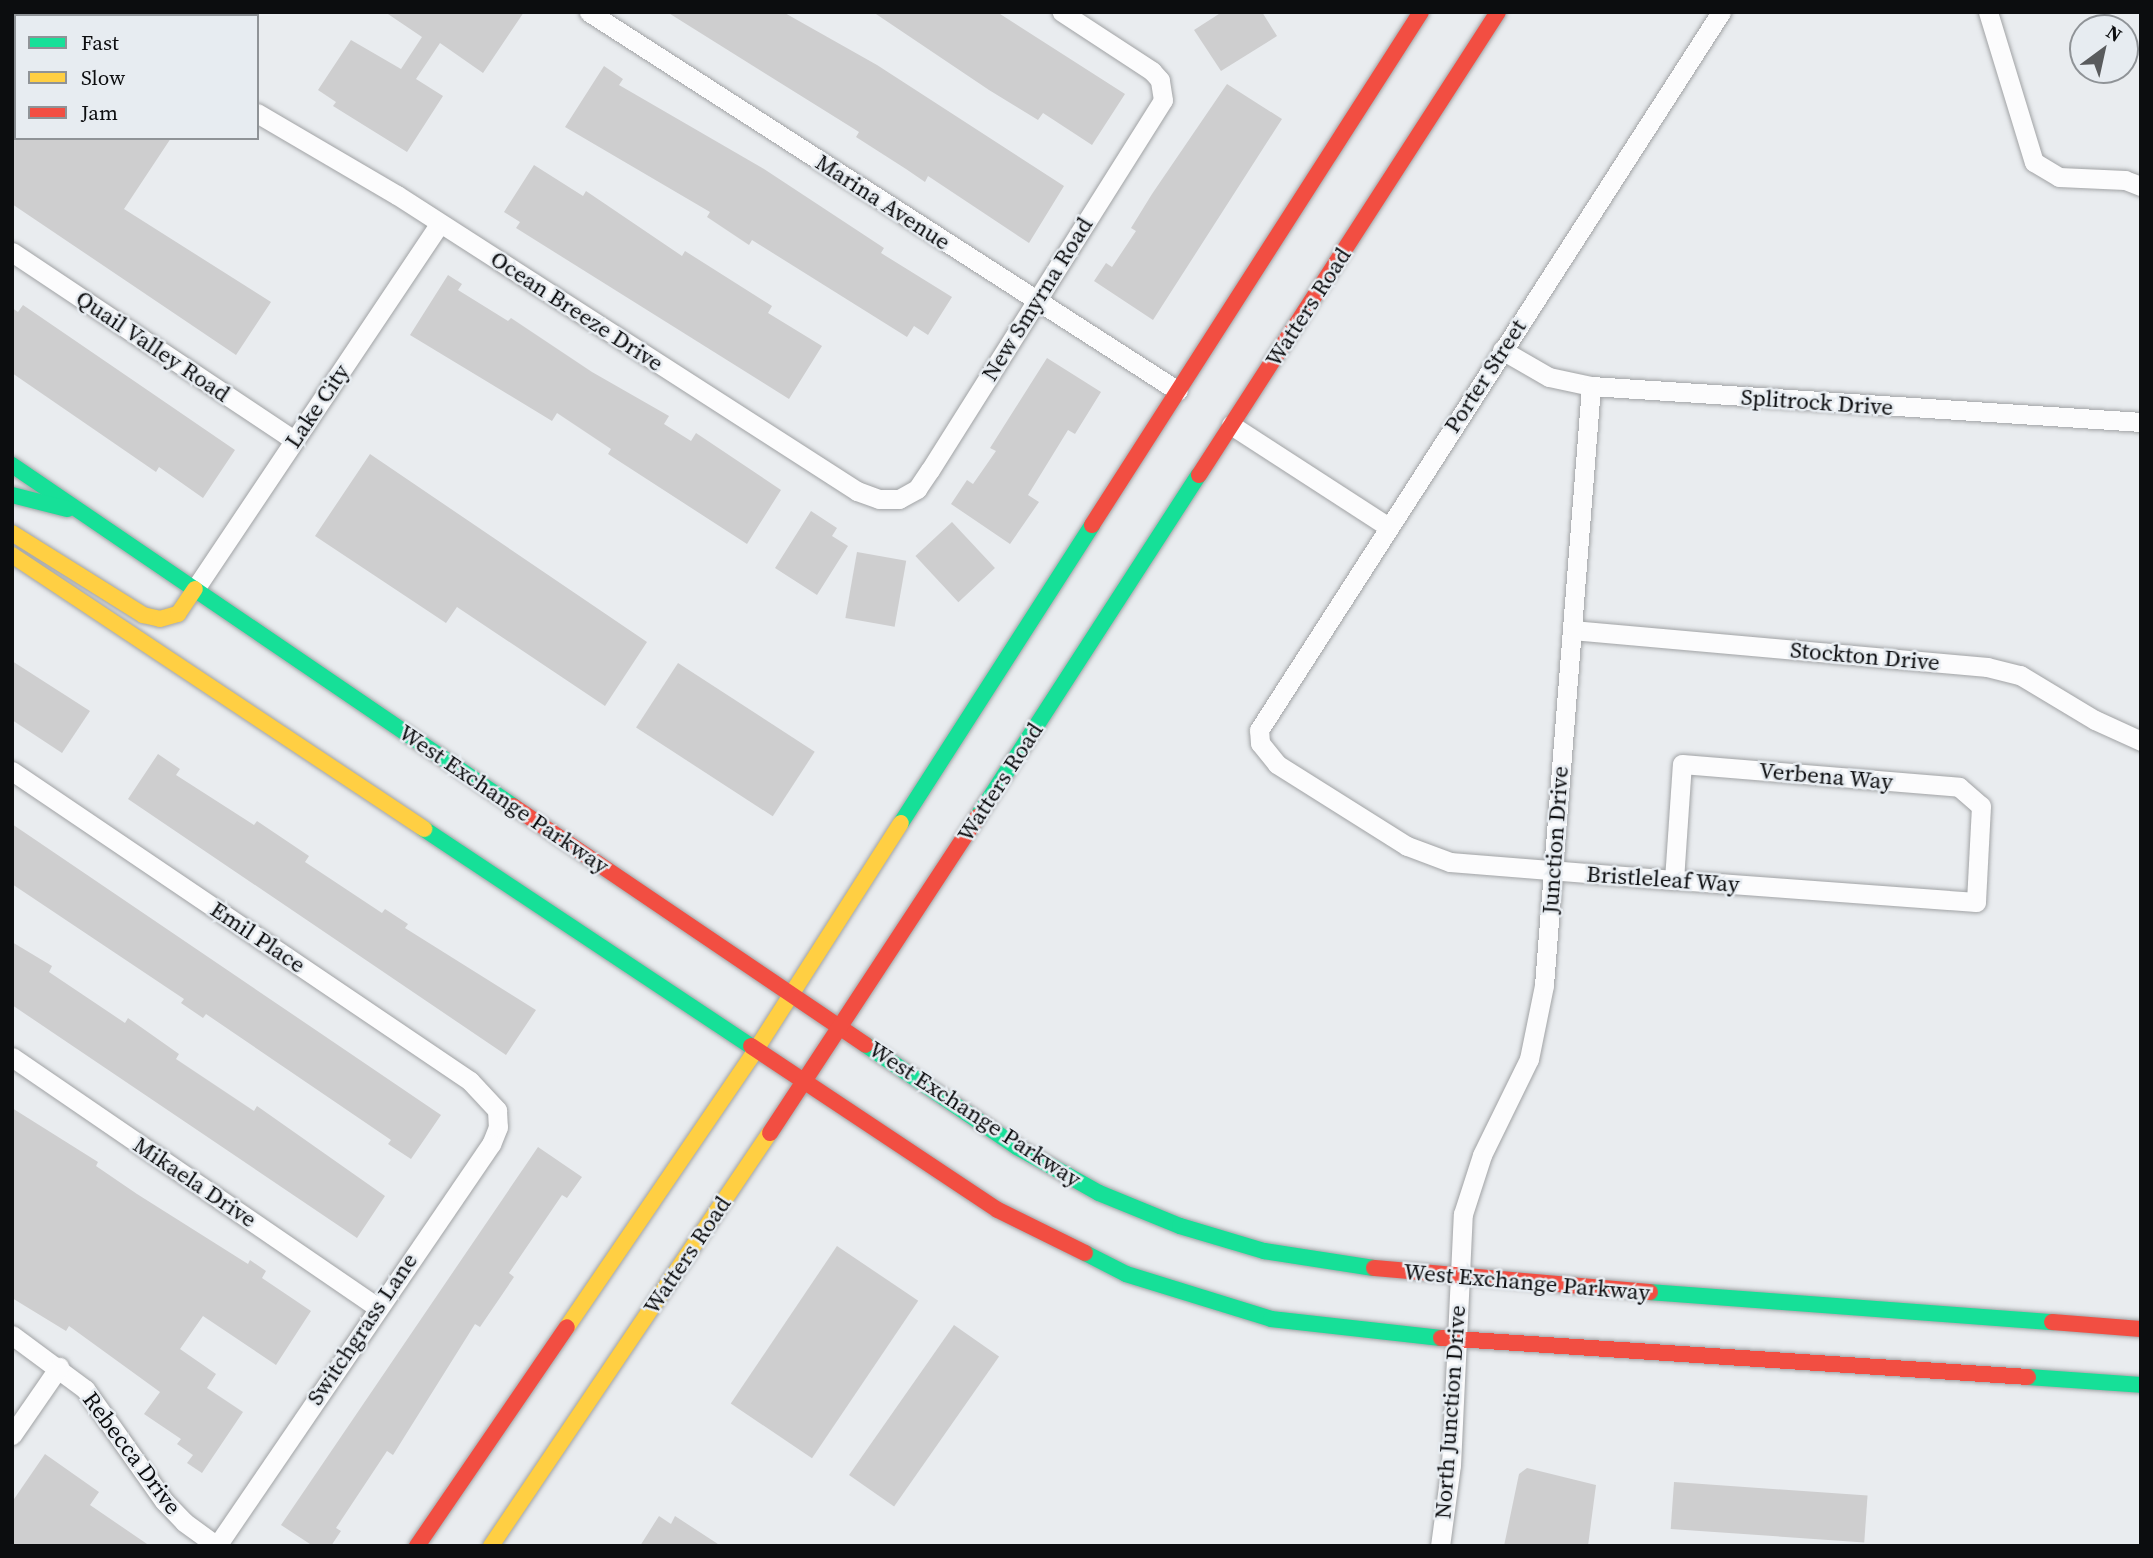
<!DOCTYPE html>
<style>
body{margin:0}
#map{position:relative;width:2153px;height:1558px;overflow:hidden;background:#e9ecef;font-family:"Source Serif 4",serif}
div>[style]{position:absolute}
.building>*{inset:0;background:#cececf;transform-origin:0 0}
.roads{filter:drop-shadow(0 0 2px #a1a3a5) drop-shadow(0 0 2px #a1a3a5)}
.street>*{height:19px;margin:-9.5px;padding:0 9.5px;transform-origin:9.5px;border-radius:9.5px;background:#fcfcfd}
.fast>*{height:16px;margin:-8px;padding:0 8px;transform-origin:8px;border-radius:8px;background:#16e098}
.slow>*{height:16px;margin:-8px;padding:0 8px;transform-origin:8px;border-radius:8px;background:#ffcf43}
.jam>*{height:16px;margin:-8px;padding:0 8px;transform-origin:8px;border-radius:8px;background:#f24e42}
span{translate:-50% -50%;white-space:nowrap;text-align:center;line-height:1.15;-webkit-text-stroke:5px #e7ecf1;paint-order:stroke}
.street-label{font-size:23px;color:#0c0d0f}
.frame{position:absolute;inset:0;border:14px solid #0c0d0f;pointer-events:none}
.legend{position:absolute;left:14px;top:14px;width:245px;height:126px;box-sizing:border-box;background:#e7ecf1;border:2px solid #8f9397;margin:0;padding:9px 12px;list-style:none;font-size:21px;color:#0c0d0f}
.legend li{display:flex;align-items:center;gap:14px;height:35px}
.legend b{width:35px;border:2px solid #8f9397}
.north{position:absolute;left:2069px;top:14px;width:70px;height:70px;box-sizing:border-box;background:#e7ecf1;border:2px solid #8f9397;border-radius:50%;rotate:33deg;font-size:19px;font-weight:700;line-height:28px;text-align:center;color:#0c0d0f}
.north::after{content:'';display:block;margin:auto;width:24px;height:32px;background:#595b5d;clip-path:polygon(50% 0,100% 100%,50% 72%,0 100%)}
</style>
<div id="map">
<div class="building">
<div style="clip-path:polygon(385px 12px,524px 12px,483px 73px,440px 43px,416px 79px,443px 96px,407px 152px,333px 106px,336px 102px,318px 90px,351px 40px,401px 69px,422px 37px)"></div>
<div style="clip-path:polygon(667px 12px,783px 12px,877px 65px,1064px 186px,1029px 243px,928px 176px,925px 182px,906px 169px,856px 137px,859px 132px)"></div>
<div style="clip-path:polygon(873px 12px,997px 12px,1125px 94px,1092px 145px,1043px 113px,1038px 120px,989px 90px)"></div>
<div style="clip-path:polygon(1222px 12px,1262px 12px,1277px 36px,1221px 71px,1194px 30px)"></div>
<div style="clip-path:polygon(604px 66px,623px 79px,619px 85px,764px 169px,884px 248px,881px 253px,952px 297px,928px 335px,914px 326px,907px 337px,752px 240px,749px 245px,707px 217px,710px 212px,565px 127px)"></div>
<div style="clip-path:polygon(1227px 84px,1282px 119px,1153px 320px,1094px 281px,1106px 263px,1112px 267px,1136px 231px,1131px 228px,1152px 194px)"></div>
<div style="clip-path:polygon(12px 138px,171px 138px,124px 209px,271px 302px,236px 355px,12px 204px)"></div>
<div style="clip-path:polygon(534px 165px,583px 196px,586px 191px,682px 256px,685px 251px,772px 306px,768px 313px,822px 346px,789px 399px,516px 228px,520px 222px,504px 212px)"></div>
<div style="clip-path:polygon(448px 275px,462px 284px,458px 290px,508px 321px,511px 318px,592px 372px,669px 416px,664px 424px,691px 441px,696px 433px,781px 490px,747px 544px,608px 454px,611px 449px,557px 413px,552px 421px,410px 335px)"></div>
<div style="clip-path:polygon(23px 305px,235px 450px,203px 498px,159px 467px,156px 472px,12px 373px,12px 308px,18px 312px)"></div>
<div style="clip-path:polygon(1047px 358px,1101px 392px,1075px 434px,1068px 430px,1028px 495px,1039px 502px,1010px 544px,951px 504px,967px 480px,973px 484px,996px 451px,990px 448px)"></div>
<div style="clip-path:polygon(370px 454px,647px 642px,605px 706px,457px 607px,446px 623px,315px 536px)"></div>
<div style="clip-path:polygon(811px 511px,837px 528px,832px 536px,848px 546px,817px 595px,775px 568px)"></div>
<div style="left:952px;top:522px;width:63px;height:50px;rotate:47deg"></div>
<div style="left:857px;top:552px;width:50px;height:67px;rotate:10deg"></div>
<div style="clip-path:polygon(12px 661px,90px 711px,62px 753px,12px 720px)"></div>
<div style="left:678px;top:663px;width:163px;height:77px;rotate:33deg"></div>
<div style="clip-path:polygon(158px 754px,180px 769px,176px 775px,254px 825px,257px 821px,309px 856px,305px 862px,382px 913px,385px 909px,408px 924px,405px 928px,536px 1010px,506px 1055px,128px 799px)"></div>
<div style="clip-path:polygon(12px 824px,441px 1115px,411px 1159px,388px 1144px,391px 1140px,206px 1014px,203px 1018px,181px 1003px,184px 999px,12px 884px)"></div>
<div style="clip-path:polygon(12px 942px,52px 966px,49px 972px,125px 1023px,128px 1018px,179px 1054px,176px 1059px,254px 1111px,257px 1106px,385px 1196px,357px 1238px,12px 1005px)"></div>
<div style="clip-path:polygon(12px 1108px,98px 1162px,96px 1166px,137px 1194px,248px 1264px,250px 1260px,266px 1271px,262px 1278px,311px 1311px,276px 1365px,203px 1316px,180px 1349px,216px 1374px,207px 1388px,243px 1412px,202px 1473px,187px 1463px,193px 1455px,177px 1444px,181px 1439px,144px 1414px,160px 1392px,69px 1326px,66px 1331px,12px 1298px)"></div>
<div style="clip-path:polygon(538px 1147px,582px 1177px,567px 1198px,562px 1195px,509px 1273px,514px 1277px,480px 1327px,475px 1324px,393px 1455px,387px 1451px,336px 1528px,341px 1531px,331px 1546px,313px 1546px,281px 1525px)"></div>
<div style="left:837px;top:1246px;width:98px;height:190px;rotate:34deg"></div>
<div style="left:954px;top:1325px;width:55px;height:183px;rotate:35deg"></div>
<div style="clip-path:polygon(45px 1454px,99px 1492px,90px 1505px,150px 1546px,12px 1546px,12px 1502px)"></div>
<div style="clip-path:polygon(1527px 1468px,1596px 1485px,1588px 1546px,1504px 1546px,1519px 1474px)"></div>
<div style="left:1674px;top:1482px;width:194px;height:47px;rotate:4deg"></div>
<div style="clip-path:polygon(659px 1516px,671px 1524px,675px 1516px,721px 1546px,640px 1546px)"></div>
</div>
<div class="roads">
<div class="street">
<div style="left:82px;top:12px;width:7px;rotate:34deg"></div>
<div style="left:589px;top:12px;width:700px;rotate:32.76deg"></div>
<div style="left:1988px;top:12px;width:157px;rotate:73deg"></div>
<div style="left:2034px;top:162px;width:29px;rotate:31deg"></div>
<div style="left:2059px;top:177px;width:66px;rotate:2.6deg"></div>
<div style="left:2125px;top:180px;width:17px;rotate:21deg"></div>
<div style="left:257px;top:113px;width:162px;rotate:30.4deg"></div>
<div style="left:397px;top:195px;width:547px;rotate:32.76deg"></div>
<div style="left:857px;top:491px;width:23px;rotate:20deg"></div>
<div style="left:879px;top:499px;width:20px"></div>
<div style="left:899px;top:499px;width:21px;rotate:-29deg"></div>
<div style="left:917px;top:489px;width:23px;rotate:-56deg"></div>
<div style="left:930px;top:470px;width:437px;rotate:-57.8deg"></div>
<div style="left:1163px;top:100px;width:20px;rotate:-99deg"></div>
<div style="left:1160px;top:80px;width:12px;rotate:-132deg"></div>
<div style="left:1152px;top:71px;width:108px;rotate:-146.8deg"></div>
<div style="left:12px;top:252px;width:339px;rotate:33.7deg"></div>
<div style="left:1502px;top:350px;width:54px;rotate:29.9deg"></div>
<div style="left:1549px;top:377px;width:43px;rotate:12.1deg"></div>
<div style="left:1591px;top:386px;width:551px;rotate:3.74deg"></div>
<div style="left:1231px;top:425px;width:186px;rotate:32.9deg"></div>
<div style="left:195px;top:589px;width:440px;rotate:-56.2deg"></div>
<div style="left:1572px;top:630px;width:417px;rotate:5.1deg"></div>
<div style="left:1987px;top:667px;width:34px;rotate:14deg"></div>
<div style="left:2020px;top:675px;width:87px;rotate:31deg"></div>
<div style="left:2095px;top:720px;width:51px;rotate:24.5deg"></div>
<div style="left:12px;top:771px;width:553px;rotate:34.09deg"></div>
<div style="left:470px;top:1081px;width:40px;rotate:47deg"></div>
<div style="left:497px;top:1110px;width:17px;rotate:87deg"></div>
<div style="left:498px;top:1127px;width:18px;rotate:112deg"></div>
<div style="left:491px;top:1144px;width:486px;rotate:124.3deg"></div>
<div style="left:1674px;top:880px;width:116px;rotate:-86.1deg"></div>
<div style="left:1682px;top:764px;width:278px;rotate:4.7deg"></div>
<div style="left:1959px;top:787px;width:29px;rotate:41deg"></div>
<div style="left:1981px;top:806px;width:96px;rotate:93deg"></div>
<div style="left:1976px;top:902px;width:303px;rotate:-175.8deg"></div>
<div style="left:1674px;top:880px;width:225px;rotate:-175.4deg"></div>
<div style="left:1450px;top:862px;width:46px;rotate:-159.6deg"></div>
<div style="left:1407px;top:846px;width:154px;rotate:-147.8deg"></div>
<div style="left:1277px;top:764px;width:27px;rotate:-129deg"></div>
<div style="left:1260px;top:743px;width:13px;rotate:-94deg"></div>
<div style="left:1259px;top:730px;width:854px;rotate:-57.24deg"></div>
<div style="left:12px;top:1057px;width:442px;rotate:34.4deg"></div>
<div style="left:12px;top:1335px;width:91px;rotate:36.5deg"></div>
<div style="left:85px;top:1389px;width:137px;rotate:54.8deg"></div>
<div style="left:164px;top:1501px;width:29px;rotate:46deg"></div>
<div style="left:184px;top:1522px;width:41px;rotate:36deg"></div>
<div style="left:12px;top:1435px;width:83px;rotate:-55.3deg"></div>
<div style="left:1440px;top:1546px;width:82px;rotate:-82.3deg"></div>
<div style="left:1451px;top:1465px;width:251px;rotate:-87.3deg"></div>
<div style="left:1463px;top:1214px;width:62px;rotate:-72.1deg"></div>
<div style="left:1482px;top:1155px;width:107px;rotate:-63.9deg"></div>
<div style="left:1529px;top:1059px;width:76px;rotate:-78.5deg"></div>
<div style="left:1544px;top:985px;width:601px;rotate:-85.51deg"></div>
</div>
<div class="fast">
<div style="left:12px;top:465px;width:606px;rotate:34.24deg"></div>
<div style="left:12px;top:495px;width:57px;rotate:14.3deg"></div>
<div style="left:978px;top:816px;width:406px;rotate:-57.1deg"></div>
<div style="left:901px;top:823px;width:354px;rotate:-57.3deg"></div>
<div style="left:424px;top:829px;width:392px;rotate:33.6deg"></div>
<div style="left:866px;top:1045px;width:182px;rotate:34deg"></div>
<div style="left:1017px;top:1147px;width:94px;rotate:29.3deg"></div>
<div style="left:1099px;top:1193px;width:87px;rotate:22.2deg"></div>
<div style="left:1180px;top:1226px;width:88px;rotate:16.6deg"></div>
<div style="left:1264px;top:1251px;width:111px;rotate:8.8deg"></div>
<div style="left:1085px;top:1253px;width:46px;rotate:27.1deg"></div>
<div style="left:1126px;top:1274px;width:152px;rotate:17.2deg"></div>
<div style="left:1271px;top:1319px;width:171px;rotate:6.4deg"></div>
<div style="left:1650px;top:1292px;width:403px;rotate:4.3deg"></div>
<div style="left:2028px;top:1377px;width:113px;rotate:4deg"></div>
</div>
<div class="slow">
<div style="left:12px;top:533px;width:155px;rotate:32deg"></div>
<div style="left:143px;top:615px;width:17px;rotate:13deg"></div>
<div style="left:160px;top:619px;width:19px;rotate:-16deg"></div>
<div style="left:178px;top:614px;width:30px;rotate:-56deg"></div>
<div style="left:12px;top:555px;width:495px;rotate:33.6deg"></div>
<div style="left:567px;top:1327px;width:338px;rotate:-55.7deg"></div>
<div style="left:757px;top:1048px;width:267px;rotate:-57.4deg"></div>
<div style="left:491px;top:1546px;width:498px;rotate:-56deg"></div>
</div>
<div class="jam">
<div style="left:1199px;top:475px;width:551px;rotate:-57.15deg"></div>
<div style="left:1092px;top:525px;width:609px;rotate:-57.33deg"></div>
<div style="left:513px;top:806px;width:426px;rotate:34.1deg"></div>
<div style="left:751px;top:1046px;width:296px;rotate:33.6deg"></div>
<div style="left:998px;top:1210px;width:97px;rotate:26.3deg"></div>
<div style="left:770px;top:1133px;width:379px;rotate:-56.7deg"></div>
<div style="left:1374px;top:1268px;width:277px;rotate:5deg"></div>
<div style="left:2052px;top:1322px;width:89px;rotate:4.5deg"></div>
<div style="left:1441px;top:1338px;width:588px;rotate:3.8deg"></div>
<div style="left:417px;top:1546px;width:265px;rotate:-55.6deg"></div>
</div>
</div>
<div class="street-label">
<span style="left:883px;top:202px;rotate:33deg">Marina Avenue</span>
<span style="left:1037px;top:299px;rotate:-58deg">New Smyrna Road</span>
<span style="left:1308px;top:307px;rotate:-57deg">Watters Road</span>
<span style="left:577px;top:311px;rotate:33deg">Ocean Breeze Drive</span>
<span style="left:153px;top:346px;rotate:34deg">Quail Valley Road</span>
<span style="left:1485px;top:376px;rotate:-57deg">Porter Street</span>
<span style="left:1817px;top:402px;rotate:4deg">Splitrock Drive</span>
<span style="left:317px;top:406px;rotate:-56deg">Lake City</span>
<span style="left:1865px;top:656px;rotate:5deg">Stockton Drive</span>
<span style="left:1826px;top:776px;rotate:5deg">Verbena Way</span>
<span style="left:1000px;top:782px;rotate:-57deg">Watters Road</span>
<span style="left:504px;top:799px;rotate:34deg">West Exchange Parkway</span>
<span style="left:1555px;top:840px;rotate:-86deg">Junction Drive</span>
<span style="left:1663px;top:879px;rotate:4deg">Bristleleaf Way</span>
<span style="left:258px;top:937px;rotate:34deg">Emil Place</span>
<span style="left:975px;top:1114px;rotate:33deg">West Exchange Parkway</span>
<span style="left:195px;top:1182px;rotate:34deg">Mikaela Drive</span>
<span style="left:687px;top:1255px;rotate:-56deg">Watters Road</span>
<span style="left:1527px;top:1282px;rotate:5deg">West Exchange Parkway</span>
<span style="left:362px;top:1329px;rotate:-56deg">Switchgrass Lane</span>
<span style="left:1450px;top:1412px;rotate:-86deg">North Junction Drive</span>
<span style="left:132px;top:1453px;rotate:53deg">Rebecca Drive</span>
</div>
<div class="frame"></div>
<ul class="legend">
<li><b style="height:9px;background:#16e098"></b>Fast</li>
<li><b style="height:9px;background:#ffcf43"></b>Slow</li>
<li><b style="height:9px;background:#f24e42"></b>Jam</li>
</ul>
<div class="north">N</div>
</div>
